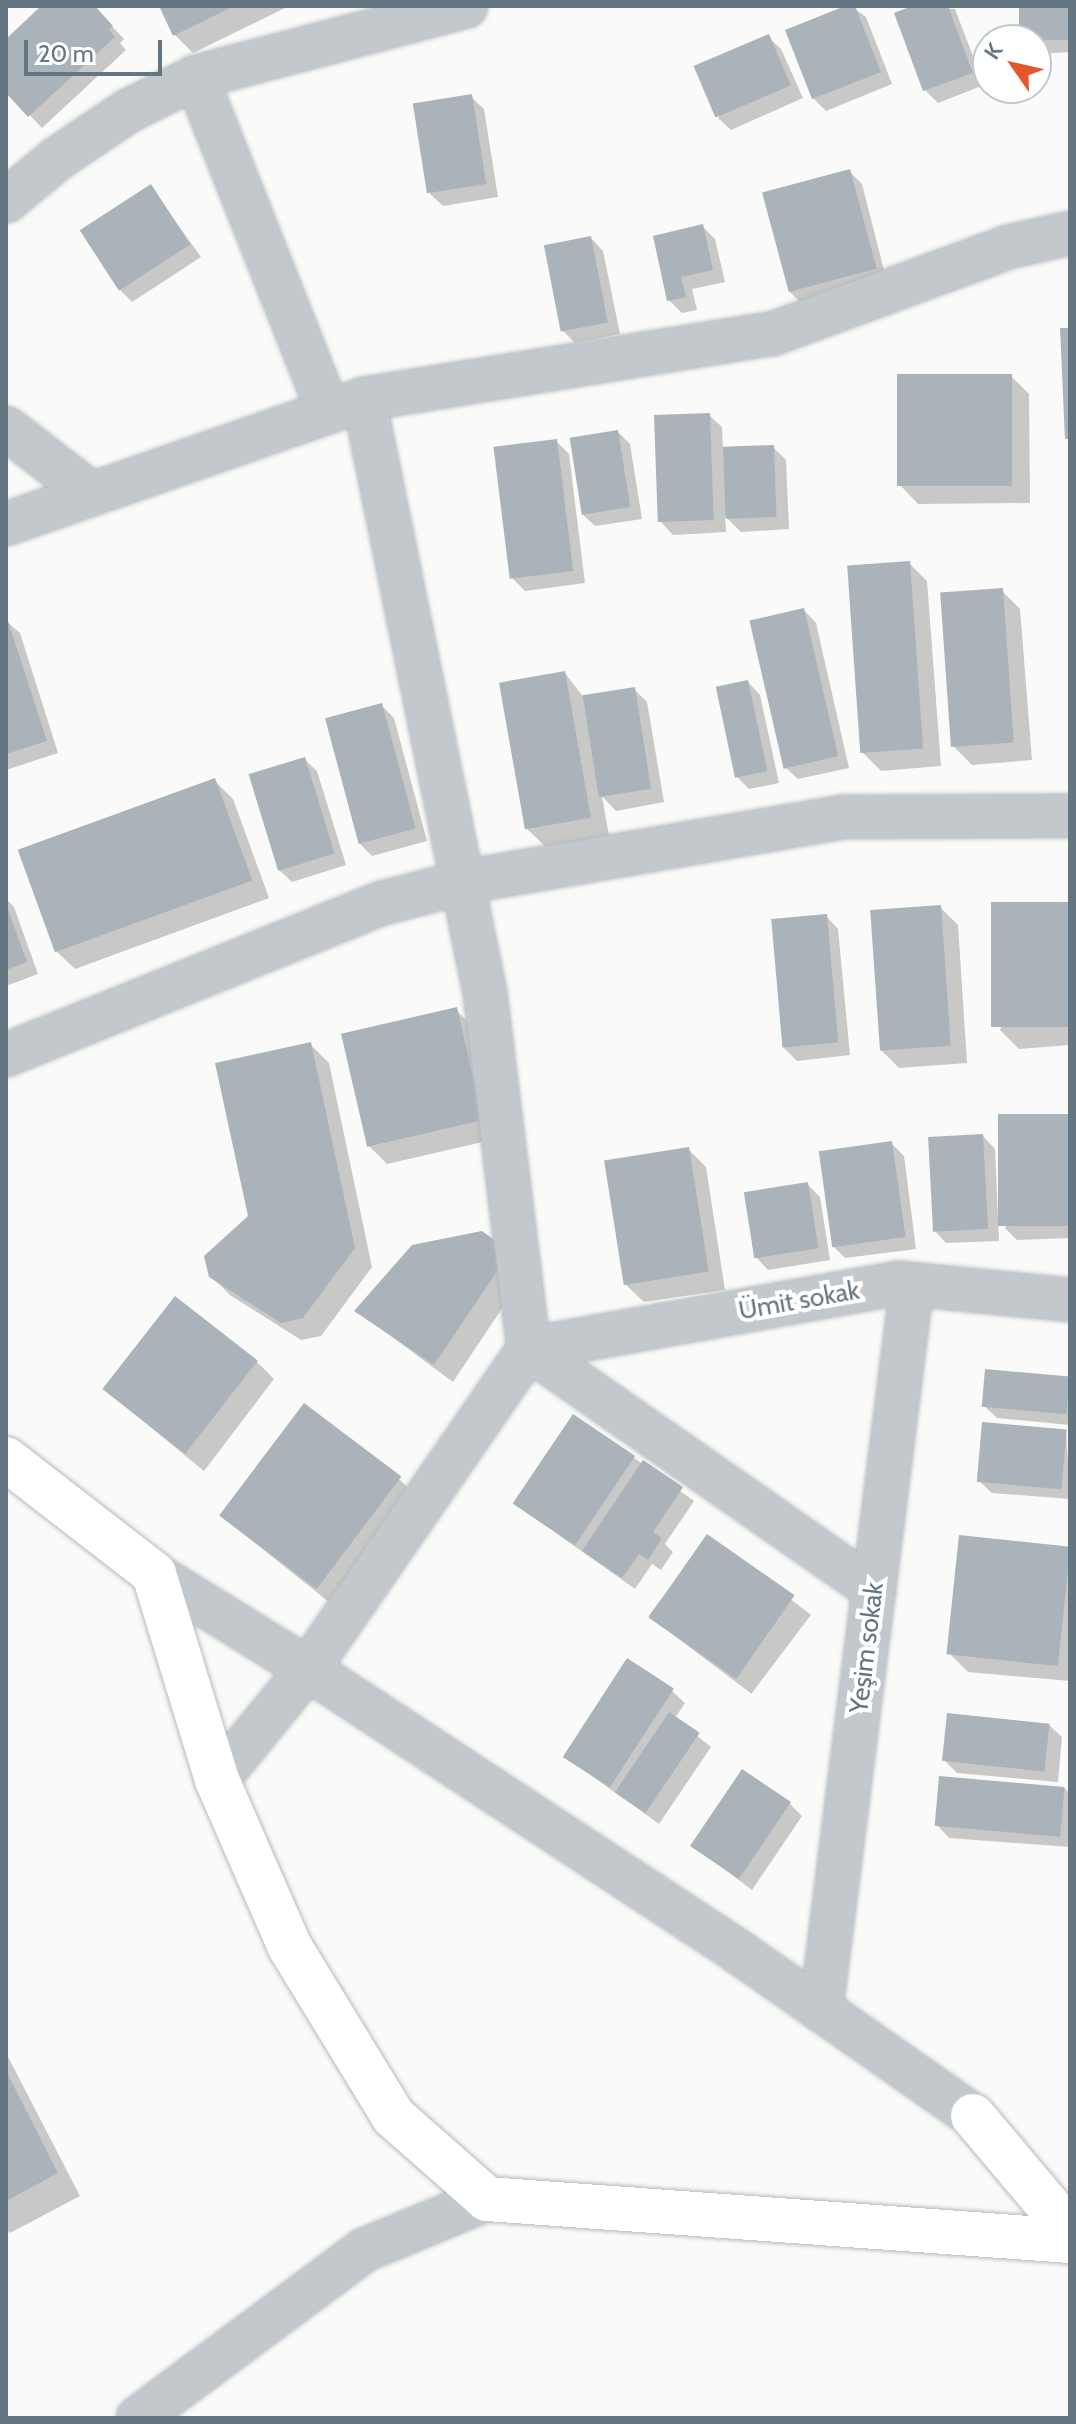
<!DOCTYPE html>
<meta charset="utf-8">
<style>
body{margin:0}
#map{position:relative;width:1076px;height:2424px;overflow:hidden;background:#fafaf8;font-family:Cabin,sans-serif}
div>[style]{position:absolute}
.shadow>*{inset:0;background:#0003;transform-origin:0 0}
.building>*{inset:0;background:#aab3b9;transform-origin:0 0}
.roads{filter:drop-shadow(0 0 2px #b3babf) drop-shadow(0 0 2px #b3babf)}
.street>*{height:42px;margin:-21px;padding:0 21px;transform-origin:21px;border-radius:21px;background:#c3c8cc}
.secondary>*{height:44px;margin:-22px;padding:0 22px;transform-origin:22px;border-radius:22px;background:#fff}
span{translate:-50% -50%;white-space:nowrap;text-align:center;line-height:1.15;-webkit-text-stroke:8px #fff;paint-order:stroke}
.street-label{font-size:26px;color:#657683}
.frame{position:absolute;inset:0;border:8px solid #657683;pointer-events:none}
.north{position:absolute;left:972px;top:24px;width:80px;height:80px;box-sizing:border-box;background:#fff;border:2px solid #c1c8cd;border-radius:50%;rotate:304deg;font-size:22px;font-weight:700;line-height:32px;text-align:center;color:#657683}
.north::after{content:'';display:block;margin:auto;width:28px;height:36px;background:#e4572e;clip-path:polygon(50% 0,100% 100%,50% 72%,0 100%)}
.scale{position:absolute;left:24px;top:40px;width:138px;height:36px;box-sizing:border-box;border:4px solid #657683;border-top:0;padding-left:10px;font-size:24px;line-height:28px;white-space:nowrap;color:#657683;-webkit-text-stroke:6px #fff;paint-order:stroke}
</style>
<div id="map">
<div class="shadow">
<div style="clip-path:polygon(44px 6px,93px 6px,124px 39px,120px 43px,126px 50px,42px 128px,6px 90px,6px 41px)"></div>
<div style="clip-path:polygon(161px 6px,289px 6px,193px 53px,175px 35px)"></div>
<div style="clip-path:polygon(851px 6px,866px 17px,892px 84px,826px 111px,813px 98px)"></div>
<div style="clip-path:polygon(918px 6px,955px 9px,984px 85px,938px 103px,925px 90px)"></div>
<div style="clip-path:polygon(1021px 6px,1070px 6px,1070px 52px,1036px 54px,1036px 40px,1023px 40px)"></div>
<div style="clip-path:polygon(768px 37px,781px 49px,803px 98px,731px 130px,718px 118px)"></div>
<div style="clip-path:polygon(471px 97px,484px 109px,498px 197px,443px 206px,430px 194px)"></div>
<div style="clip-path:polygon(849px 171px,862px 184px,887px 282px,802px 304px,790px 292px)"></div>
<div style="clip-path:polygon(151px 187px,201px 257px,132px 302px,120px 290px)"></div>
<div style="clip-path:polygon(703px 227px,715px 239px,725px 282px,692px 289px,697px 310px,682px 313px,669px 300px)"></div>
<div style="clip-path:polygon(591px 238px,603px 251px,620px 334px,575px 343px,563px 331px)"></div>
<div style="clip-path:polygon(1011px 376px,1029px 394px,1030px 503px,918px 504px,900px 485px)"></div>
<div style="clip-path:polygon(709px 415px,722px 427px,723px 450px,773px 447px,786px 460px,789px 529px,741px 532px,725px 516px,726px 532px,673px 535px,661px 522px)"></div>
<div style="clip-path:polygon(618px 432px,630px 444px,642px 519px,595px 526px,582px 514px)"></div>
<div style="clip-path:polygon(556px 441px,569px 454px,585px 583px,525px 591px,513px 579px)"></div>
<div style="clip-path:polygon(909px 563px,927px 581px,941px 766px,881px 771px,863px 753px)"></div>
<div style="clip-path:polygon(1002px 591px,1020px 609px,1032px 760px,972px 765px,954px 747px)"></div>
<div style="clip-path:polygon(804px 610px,816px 623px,849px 768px,798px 779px,785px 767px)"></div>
<div style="clip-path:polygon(6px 621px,20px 633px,58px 753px,6px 770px)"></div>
<div style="clip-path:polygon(565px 673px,584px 698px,634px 689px,647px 702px,664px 802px,616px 811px,602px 796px,609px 836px,546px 847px,527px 829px)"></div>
<div style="clip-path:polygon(748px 682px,760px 695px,779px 783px,749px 789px,737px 777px)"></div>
<div style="clip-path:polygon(382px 706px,394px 718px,427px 841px,372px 856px,360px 844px)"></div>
<div style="clip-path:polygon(304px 759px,317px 771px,346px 865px,292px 882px,279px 870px)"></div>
<div style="clip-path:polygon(215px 781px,233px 799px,269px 898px,75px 969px,56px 951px)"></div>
<div style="clip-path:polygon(6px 899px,14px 907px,38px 974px,6px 986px)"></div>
<div style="clip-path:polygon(1068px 904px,1070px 1045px,1019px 1049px,1000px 1030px)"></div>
<div style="clip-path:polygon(940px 907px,958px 925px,967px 1063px,899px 1068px,881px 1050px)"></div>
<div style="clip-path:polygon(826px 916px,838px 929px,850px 1055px,797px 1061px,784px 1048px)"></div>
<div style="clip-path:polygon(456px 1010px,474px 1028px,500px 1138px,387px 1164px,369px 1146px)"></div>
<div style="clip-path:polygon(311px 1045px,329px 1063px,372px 1267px,321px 1336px,301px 1340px,230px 1295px,211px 1276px,250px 1217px)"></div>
<div style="clip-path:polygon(1070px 1116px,1070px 1238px,1017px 1240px,1005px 1228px)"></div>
<div style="clip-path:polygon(983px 1136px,995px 1149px,999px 1241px,946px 1243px,934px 1230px)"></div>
<div style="clip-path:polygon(891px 1143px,904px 1156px,916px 1249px,845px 1258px,833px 1246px)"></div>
<div style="clip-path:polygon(688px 1149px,706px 1167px,725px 1290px,644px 1302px,625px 1284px)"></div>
<div style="clip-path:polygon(807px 1184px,820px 1197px,830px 1260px,768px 1270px,756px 1257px)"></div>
<div style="clip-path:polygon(481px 1233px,519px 1283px,453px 1382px,357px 1311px)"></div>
<div style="clip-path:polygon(256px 1361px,274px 1379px,204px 1471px,105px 1390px)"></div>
<div style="clip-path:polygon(1070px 1379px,1070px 1425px,997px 1418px,984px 1406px)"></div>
<div style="clip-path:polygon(1066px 1430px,1070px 1499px,992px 1493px,979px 1481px)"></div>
<div style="clip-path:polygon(633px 1457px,694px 1501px,665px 1544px,673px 1552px,661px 1570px,652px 1564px,635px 1589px,515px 1504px)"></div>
<div style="clip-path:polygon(399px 1479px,417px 1497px,334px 1606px,220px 1515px)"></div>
<div style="left:708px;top:1537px;width:129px;height:99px;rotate:37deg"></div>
<div style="clip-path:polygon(961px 1538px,1070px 1549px,1070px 1681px,968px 1672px,949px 1653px)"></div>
<div style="clip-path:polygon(672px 1691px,685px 1703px,675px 1718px,711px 1747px,659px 1824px,564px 1756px)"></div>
<div style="clip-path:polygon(1049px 1725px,1062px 1737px,1058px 1782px,957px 1773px,944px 1760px)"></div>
<div style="clip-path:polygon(1064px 1788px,1070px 1794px,1070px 1847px,949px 1838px,937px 1825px)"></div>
<div style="clip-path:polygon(789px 1803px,802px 1816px,752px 1890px,692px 1845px)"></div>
<div style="clip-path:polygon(6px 2053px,80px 2196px,10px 2233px,6px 2229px)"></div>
</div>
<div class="building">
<div style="clip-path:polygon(41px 6px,95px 6px,113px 26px,109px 29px,115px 37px,28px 117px,6px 93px,6px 39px)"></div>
<div style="clip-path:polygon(159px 6px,234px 6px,173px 36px)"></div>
<div style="clip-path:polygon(845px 6px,855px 6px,881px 72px,812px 99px,785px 30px)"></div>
<div style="clip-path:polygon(912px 6px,948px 6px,973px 73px,923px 91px,894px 13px)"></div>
<div style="left:1019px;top:6px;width:51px;height:34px"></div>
<div style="left:769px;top:34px;width:56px;height:82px;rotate:67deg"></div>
<div style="left:472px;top:94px;width:91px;height:60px;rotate:81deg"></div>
<div style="left:850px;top:169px;width:103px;height:91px;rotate:75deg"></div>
<div style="left:151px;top:184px;width:72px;height:85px;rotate:57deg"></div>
<div style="clip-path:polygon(703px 224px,713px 270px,681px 277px,686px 297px,667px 301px,653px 236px)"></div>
<div style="left:591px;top:236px;width:88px;height:48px;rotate:79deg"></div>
<div style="clip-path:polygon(1060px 328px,1070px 328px,1070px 439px,1065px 439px)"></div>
<div style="left:1012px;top:374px;width:112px;height:115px;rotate:90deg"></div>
<div style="left:710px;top:413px;width:107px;height:56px;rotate:88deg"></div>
<div style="left:618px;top:430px;width:78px;height:49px;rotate:81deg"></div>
<div style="left:557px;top:439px;width:133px;height:64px;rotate:83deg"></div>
<div style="left:774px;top:445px;width:72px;height:51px;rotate:88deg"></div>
<div style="left:910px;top:561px;width:188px;height:63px;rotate:86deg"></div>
<div style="left:1003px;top:588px;width:155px;height:63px;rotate:86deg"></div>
<div style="left:804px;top:608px;width:152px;height:56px;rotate:77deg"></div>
<div style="clip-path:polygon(6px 615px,47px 741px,6px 754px)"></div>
<div style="left:565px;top:671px;width:149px;height:67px;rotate:80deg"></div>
<div style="left:748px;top:680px;width:93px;height:33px;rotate:78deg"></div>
<div style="left:635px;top:687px;width:103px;height:53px;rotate:81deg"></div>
<div style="left:382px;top:703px;width:130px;height:59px;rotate:75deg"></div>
<div style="left:305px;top:757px;width:101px;height:59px;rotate:73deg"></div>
<div style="left:215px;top:778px;width:109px;height:210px;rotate:70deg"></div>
<div style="left:1069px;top:902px;width:125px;height:78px;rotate:90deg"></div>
<div style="clip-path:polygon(6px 904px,27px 962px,6px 970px)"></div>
<div style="left:941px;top:905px;width:141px;height:71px;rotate:86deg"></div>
<div style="left:827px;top:914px;width:129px;height:56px;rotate:85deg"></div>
<div style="left:457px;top:1007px;width:116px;height:119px;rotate:77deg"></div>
<div style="clip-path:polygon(311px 1042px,355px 1248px,303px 1318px,281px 1323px,209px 1277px,204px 1256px,248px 1216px,215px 1063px)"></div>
<div style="left:1070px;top:1114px;width:112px;height:72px;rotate:90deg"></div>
<div style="left:983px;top:1134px;width:95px;height:55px;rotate:87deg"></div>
<div style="left:892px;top:1141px;width:97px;height:74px;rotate:82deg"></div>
<div style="left:689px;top:1147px;width:126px;height:86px;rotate:81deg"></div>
<div style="left:808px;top:1182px;width:67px;height:65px;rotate:81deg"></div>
<div style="clip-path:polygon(482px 1231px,500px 1244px,502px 1264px,434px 1365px,354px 1311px,412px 1245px)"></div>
<div style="left:175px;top:1296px;width:105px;height:118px;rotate:38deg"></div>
<div style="left:985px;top:1369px;width:85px;height:38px;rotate:5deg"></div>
<div style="left:304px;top:1403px;width:122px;height:141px;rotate:37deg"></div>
<div style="left:573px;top:1414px;width:75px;height:108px;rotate:34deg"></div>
<div style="left:982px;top:1422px;width:85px;height:60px;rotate:5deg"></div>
<div style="clip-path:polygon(643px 1460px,683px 1487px,653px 1532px,662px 1538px,648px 1560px,639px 1554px,622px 1578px,582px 1551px)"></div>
<div style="left:707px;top:1534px;width:107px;height:102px;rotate:35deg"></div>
<div style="left:959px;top:1535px;width:112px;height:120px;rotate:6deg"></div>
<div style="left:627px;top:1658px;width:56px;height:118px;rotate:33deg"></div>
<div style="left:669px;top:1712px;width:37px;height:97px;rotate:34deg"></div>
<div style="left:947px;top:1713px;width:103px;height:48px;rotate:6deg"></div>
<div style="left:742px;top:1769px;width:59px;height:93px;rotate:34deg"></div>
<div style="left:939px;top:1776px;width:126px;height:50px;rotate:5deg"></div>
<div style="clip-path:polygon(6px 2071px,58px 2173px,6px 2201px)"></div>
</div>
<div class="roads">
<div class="street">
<div style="left:196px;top:77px;width:359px;rotate:68.4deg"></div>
<div style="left:6px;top:201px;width:67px;rotate:-39.6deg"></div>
<div style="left:58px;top:158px;width:84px;rotate:-33.9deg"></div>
<div style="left:128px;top:111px;width:76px;rotate:-26.6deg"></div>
<div style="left:196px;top:77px;width:279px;rotate:-14.7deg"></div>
<div style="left:364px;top:399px;width:606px;rotate:78.49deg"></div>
<div style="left:485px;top:993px;width:359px;rotate:83deg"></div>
<div style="left:529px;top:1349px;width:421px;rotate:34.9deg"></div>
<div style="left:6px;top:428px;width:105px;rotate:37.6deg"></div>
<div style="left:6px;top:524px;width:379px;rotate:-19.2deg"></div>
<div style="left:364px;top:399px;width:413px;rotate:-9.1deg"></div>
<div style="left:772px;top:334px;width:252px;rotate:-20.2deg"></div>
<div style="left:1008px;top:247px;width:64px;rotate:-12.7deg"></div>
<div style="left:6px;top:1055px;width:406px;rotate:-22deg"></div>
<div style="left:383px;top:903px;width:83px;rotate:-14.7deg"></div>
<div style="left:463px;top:882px;width:387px;rotate:-9.7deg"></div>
<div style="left:845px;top:817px;width:225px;rotate:-0.3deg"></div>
<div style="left:154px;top:1574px;width:181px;rotate:31.7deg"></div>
<div style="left:308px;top:1669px;width:512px;rotate:33.29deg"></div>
<div style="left:736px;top:1950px;width:289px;rotate:35deg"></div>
<div style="left:217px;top:1780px;width:144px;rotate:-50.7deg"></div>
<div style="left:308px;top:1669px;width:389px;rotate:-55.4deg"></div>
<div style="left:529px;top:1349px;width:375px;rotate:-10.1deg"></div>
<div style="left:898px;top:1283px;width:173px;rotate:5.6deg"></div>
<div style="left:821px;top:2010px;width:731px;rotate:-82.85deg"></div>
<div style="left:138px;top:2418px;width:282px;rotate:-36.6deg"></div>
<div style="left:364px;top:2250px;width:133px;rotate:-22.5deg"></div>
</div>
<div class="secondary">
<div style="left:6px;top:1459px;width:187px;rotate:37.8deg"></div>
<div style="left:154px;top:1574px;width:215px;rotate:73deg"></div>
<div style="left:217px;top:1780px;width:182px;rotate:66.4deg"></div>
<div style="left:290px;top:1947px;width:198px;rotate:58.6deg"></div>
<div style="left:393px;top:2116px;width:125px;rotate:41.4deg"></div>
<div style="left:487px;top:2199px;width:585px;rotate:4.12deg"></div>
<div style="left:973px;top:2116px;width:150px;rotate:49.9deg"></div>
</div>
</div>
<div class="street-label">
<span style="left:799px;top:1301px;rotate:-10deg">Ümit sokak</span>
<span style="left:867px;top:1648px;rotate:-83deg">Yeşim sokak</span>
</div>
<div class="frame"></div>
<div class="north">K</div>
<div class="scale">20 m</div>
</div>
